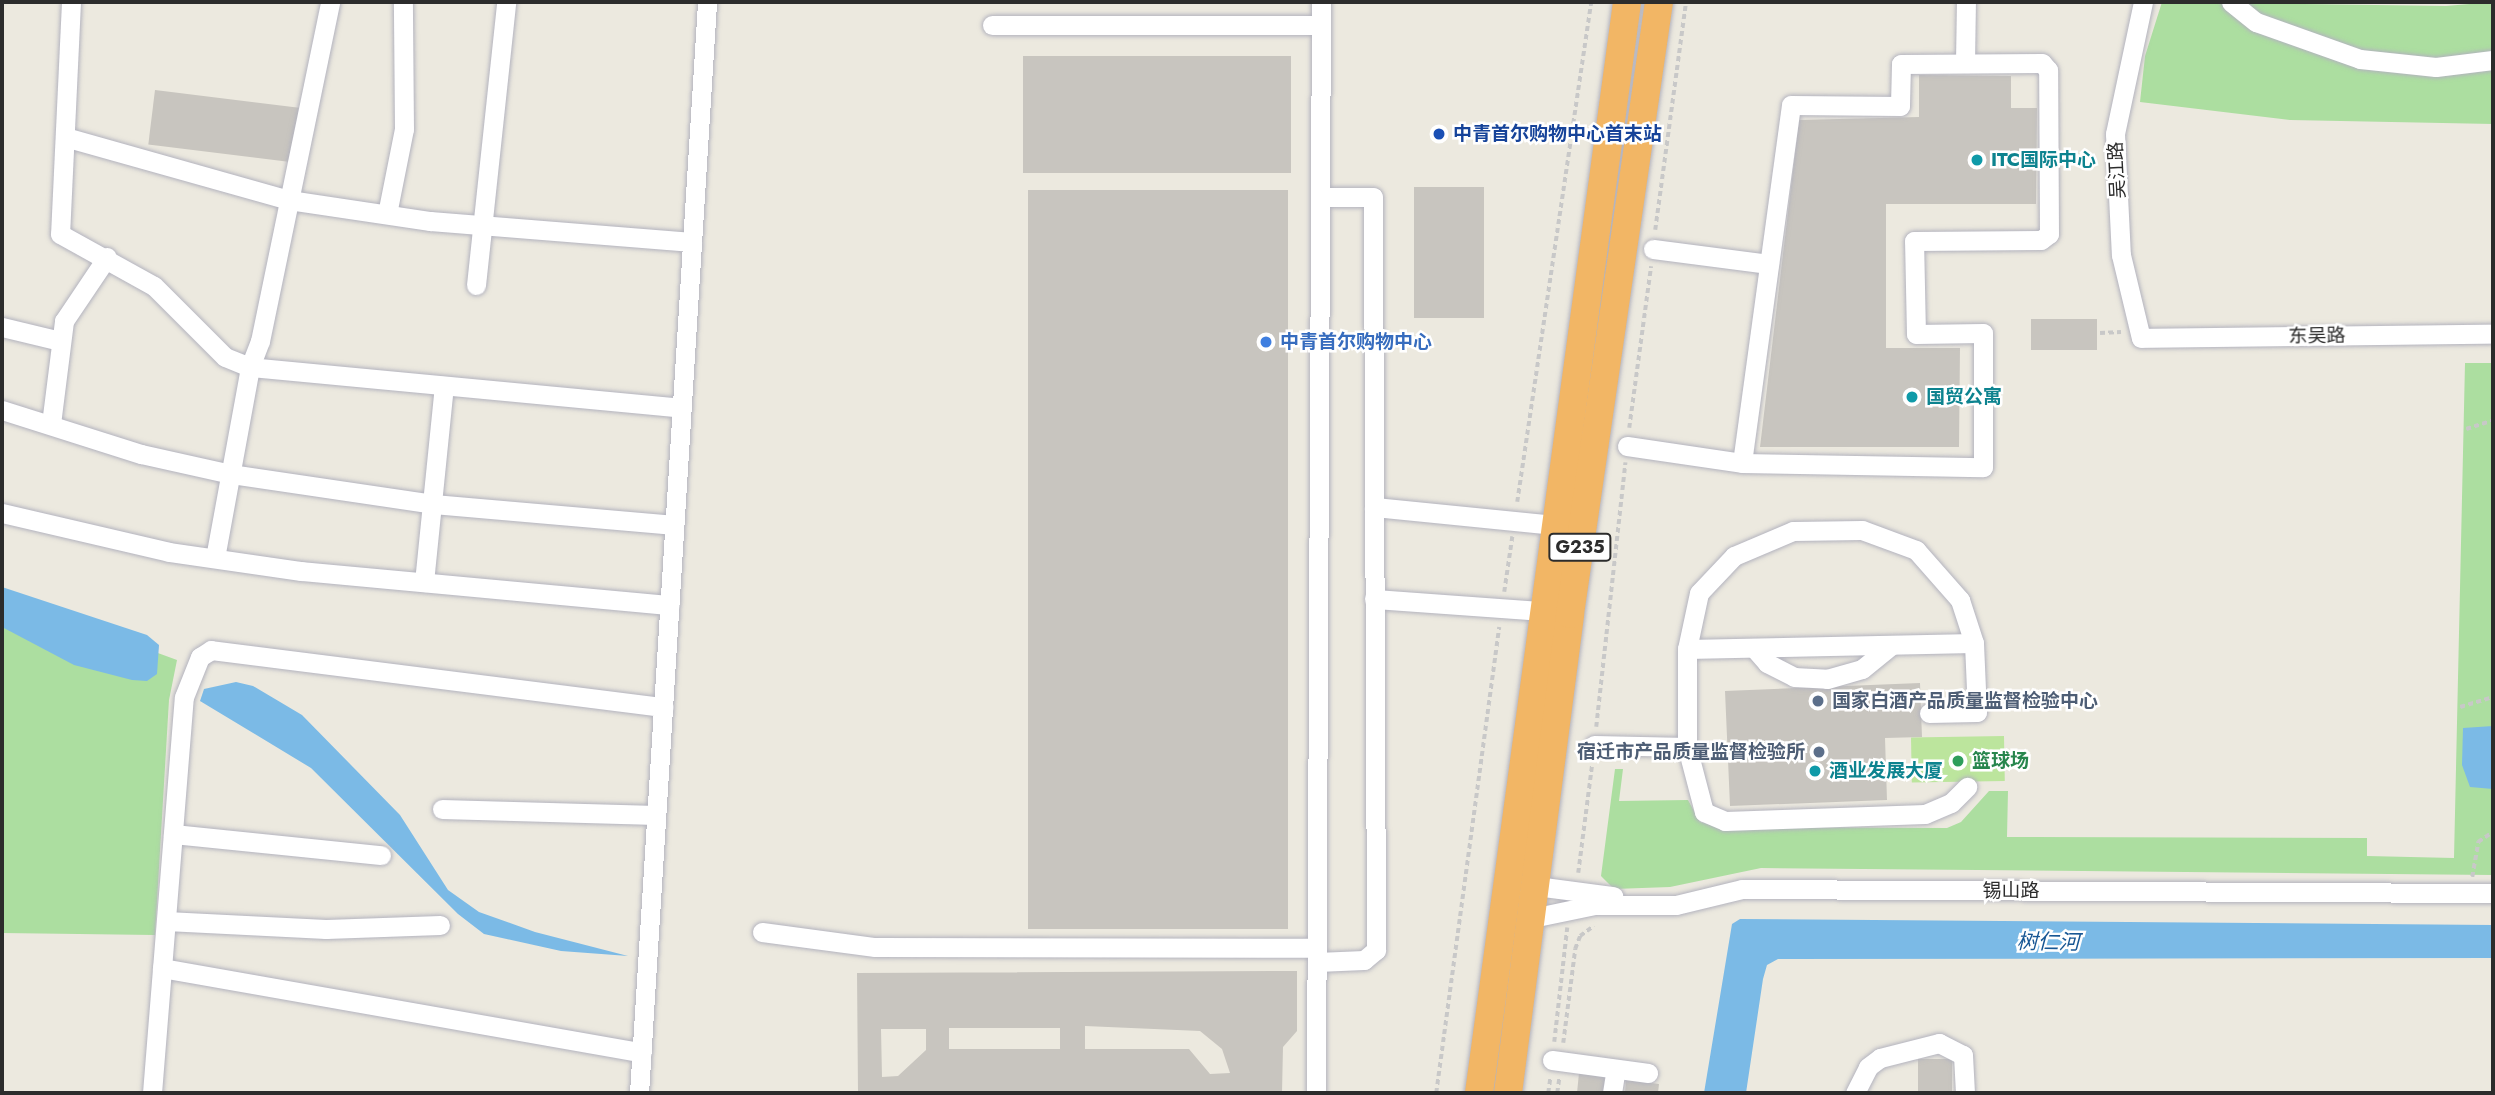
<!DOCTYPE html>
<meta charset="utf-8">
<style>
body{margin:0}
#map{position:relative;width:2495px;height:1095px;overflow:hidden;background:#ece9df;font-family:Jost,"Noto Sans SC",sans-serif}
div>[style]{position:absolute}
.green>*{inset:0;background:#acdea0}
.pitch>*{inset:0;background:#bce59d;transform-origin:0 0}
.water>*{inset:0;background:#7bbae6}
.building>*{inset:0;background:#c8c5bf;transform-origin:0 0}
.path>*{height:3.5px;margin-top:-1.75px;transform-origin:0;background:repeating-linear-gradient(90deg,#c8c8c8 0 5px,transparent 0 8.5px)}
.roads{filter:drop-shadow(0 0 2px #b3b3be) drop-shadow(0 0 2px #b3b3be)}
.minor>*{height:19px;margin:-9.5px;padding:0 9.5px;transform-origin:9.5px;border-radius:9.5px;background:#fff}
.highway>*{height:28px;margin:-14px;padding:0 14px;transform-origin:14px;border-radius:14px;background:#f2b665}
.dots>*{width:19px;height:19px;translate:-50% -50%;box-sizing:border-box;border:4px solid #fff;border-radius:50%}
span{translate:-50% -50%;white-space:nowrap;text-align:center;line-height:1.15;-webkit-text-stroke:5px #fff;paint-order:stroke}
.shield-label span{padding:2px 5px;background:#fff;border:2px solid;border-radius:5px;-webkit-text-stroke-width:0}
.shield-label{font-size:18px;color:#2c2c2c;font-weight:700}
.transit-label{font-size:19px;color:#164399;font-weight:700}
.left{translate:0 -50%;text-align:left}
.culture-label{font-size:19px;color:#0d838f;font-weight:700}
.street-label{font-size:19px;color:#2c2c2c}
.shop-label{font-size:19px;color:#366cbe;font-weight:700}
.service-label{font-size:19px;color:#4e5e75;font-weight:700}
.right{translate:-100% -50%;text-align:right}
.leisure-label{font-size:19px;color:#27864d;font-weight:700}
.water-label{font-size:21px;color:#185794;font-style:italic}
.frame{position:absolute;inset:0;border:4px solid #2c2c2c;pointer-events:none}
</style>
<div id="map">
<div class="green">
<div style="clip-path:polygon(2162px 2px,2446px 6px,2493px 2px,2493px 124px,2290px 120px,2140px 102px,2145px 56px)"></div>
<div style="clip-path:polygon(2465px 363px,2493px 363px,2493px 875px,1761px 868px,1670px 887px,1614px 889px,1601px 876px,1615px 769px,1623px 769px,1619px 801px,1688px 800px,1700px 822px,1720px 827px,1947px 828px,1961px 822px,1989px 791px,2008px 791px,2007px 837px,2367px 838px,2367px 856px,2454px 858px)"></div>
<div style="clip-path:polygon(2px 596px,177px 660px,169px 700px,155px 935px,2px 933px)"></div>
</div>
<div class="pitch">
<div style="left:2004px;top:736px;width:45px;height:93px;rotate:89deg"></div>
</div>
<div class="water">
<div style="clip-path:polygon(2px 587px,147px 635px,159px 645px,157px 674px,147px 681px,132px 680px,74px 665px,2px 627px)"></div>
<div style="clip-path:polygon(236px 682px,253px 686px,302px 715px,400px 815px,448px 890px,479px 912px,535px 932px,628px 956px,561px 951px,484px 934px,458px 914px,311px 768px,200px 701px,204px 689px)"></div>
<div style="clip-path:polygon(2493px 726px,2493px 789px,2470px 787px,2462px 765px,2463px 728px)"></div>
<div style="clip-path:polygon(1740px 919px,2493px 925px,2493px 958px,1778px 959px,1767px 965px,1763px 979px,1746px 1093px,1704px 1093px,1732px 924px)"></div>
</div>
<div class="building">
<div style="left:1291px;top:56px;width:117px;height:268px;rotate:90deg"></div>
<div style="clip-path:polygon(1919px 75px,2011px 76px,2011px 108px,2037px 108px,2036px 204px,1886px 204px,1886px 348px,1960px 348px,1959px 447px,1760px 447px,1799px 120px,1919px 117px)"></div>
<div style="left:155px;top:90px;width:145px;height:55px;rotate:7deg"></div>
<div style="left:1484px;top:187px;width:131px;height:70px;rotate:90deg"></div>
<div style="left:1288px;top:190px;width:739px;height:260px;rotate:90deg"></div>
<div style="left:2031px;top:319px;width:66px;height:31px"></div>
<div style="clip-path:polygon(1920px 683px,1922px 737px,1885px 738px,1887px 800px,1730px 806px,1725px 691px)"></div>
<div style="clip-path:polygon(evenodd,1297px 971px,1297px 1031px,1283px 1047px,1282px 1093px,858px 1093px,857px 973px,1297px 971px,1085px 1026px,1200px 1031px,1222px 1049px,1230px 1073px,1210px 1074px,1189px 1049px,1085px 1049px,1085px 1026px,1297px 971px,949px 1028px,1060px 1028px,1060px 1049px,949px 1049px,949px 1028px,1297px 971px,881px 1029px,926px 1029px,926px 1050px,898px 1076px,882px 1077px,881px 1029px)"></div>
<div style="left:1918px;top:1059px;width:34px;height:34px"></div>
<div style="clip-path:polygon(1579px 1073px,1605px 1076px,1603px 1093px,1577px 1093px)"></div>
<div style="clip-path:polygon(1626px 1080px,1659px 1084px,1658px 1093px,1625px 1093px)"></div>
</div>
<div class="path">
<div style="left:1655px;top:230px;width:230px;rotate:-82.3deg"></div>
<div style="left:2100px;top:333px;width:21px;rotate:-3deg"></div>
<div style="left:1629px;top:428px;width:163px;rotate:-82.3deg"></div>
<div style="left:2466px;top:429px;width:28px;rotate:-18deg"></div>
<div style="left:1517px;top:502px;width:505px;rotate:-81.58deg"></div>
<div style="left:1504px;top:592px;width:56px;rotate:-81.7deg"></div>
<div style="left:2460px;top:707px;width:34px;rotate:-17deg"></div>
<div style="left:1596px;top:727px;width:266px;rotate:-83.7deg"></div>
<div style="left:1578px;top:873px;width:111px;rotate:-82.7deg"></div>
<div style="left:2472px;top:877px;width:36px;rotate:-80deg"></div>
<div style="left:2478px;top:842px;width:18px;rotate:-34deg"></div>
<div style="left:1554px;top:1042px;width:115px;rotate:-83.5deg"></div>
<div style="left:1563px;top:1043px;width:95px;rotate:-82.7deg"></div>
<div style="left:1575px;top:949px;width:14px;rotate:-69deg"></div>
<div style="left:1580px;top:936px;width:17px;rotate:-36deg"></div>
<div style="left:1436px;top:1093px;width:470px;rotate:-82.3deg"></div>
<div style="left:1548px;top:1093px;width:15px;rotate:-82deg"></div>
<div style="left:1557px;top:1093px;width:15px;rotate:-82deg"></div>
</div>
<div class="roads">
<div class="minor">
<div style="left:71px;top:2px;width:232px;rotate:92.7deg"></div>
<div style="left:60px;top:234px;width:107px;rotate:29deg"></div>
<div style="left:154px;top:286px;width:100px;rotate:45deg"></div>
<div style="left:225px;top:357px;width:27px;rotate:22deg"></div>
<div style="left:250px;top:367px;width:433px;rotate:5.4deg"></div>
<div style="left:2143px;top:2px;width:135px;rotate:102deg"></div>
<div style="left:2115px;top:134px;width:121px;rotate:87.2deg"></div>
<div style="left:2121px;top:255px;width:85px;rotate:76.5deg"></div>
<div style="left:2141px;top:338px;width:352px;rotate:-0.7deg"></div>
<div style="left:2231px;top:2px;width:32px;rotate:39deg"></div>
<div style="left:2256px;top:22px;width:110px;rotate:19.6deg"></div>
<div style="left:2360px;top:59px;width:76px;rotate:6deg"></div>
<div style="left:2436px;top:67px;width:57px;rotate:-7deg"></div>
<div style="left:992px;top:25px;width:329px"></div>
<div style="left:1965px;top:63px;width:61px;rotate:-89.1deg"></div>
<div style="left:65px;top:137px;width:233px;rotate:15.7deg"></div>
<div style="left:289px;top:200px;width:143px;rotate:8.5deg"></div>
<div style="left:430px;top:221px;width:263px;rotate:4.6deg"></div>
<div style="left:387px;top:214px;width:87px;rotate:-78.7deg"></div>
<div style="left:404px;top:129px;width:127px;rotate:-90.5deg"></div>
<div style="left:1653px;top:249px;width:117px;rotate:7.4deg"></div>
<div style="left:476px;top:285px;width:285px;rotate:-83.9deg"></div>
<div style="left:2px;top:327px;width:60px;rotate:13.6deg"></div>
<div style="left:2px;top:410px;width:146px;rotate:17.6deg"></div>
<div style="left:141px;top:454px;width:92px;rotate:12.5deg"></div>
<div style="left:231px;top:474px;width:205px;rotate:8.4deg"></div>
<div style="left:434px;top:504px;width:241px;rotate:5deg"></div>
<div style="left:51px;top:424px;width:104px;rotate:-82.8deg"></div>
<div style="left:64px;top:321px;width:77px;rotate:-56.1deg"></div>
<div style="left:1627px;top:446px;width:116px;rotate:8.4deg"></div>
<div style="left:1742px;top:463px;width:241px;rotate:1deg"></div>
<div style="left:1983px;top:467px;width:134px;rotate:-90deg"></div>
<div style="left:1983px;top:333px;width:67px;rotate:179.1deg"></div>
<div style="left:1916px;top:334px;width:93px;rotate:-91.2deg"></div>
<div style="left:1914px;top:241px;width:127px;rotate:-0.5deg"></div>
<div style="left:2041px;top:240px;width:10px;rotate:-37deg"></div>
<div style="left:2049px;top:234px;width:164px;rotate:-90.3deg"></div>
<div style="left:2048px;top:70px;width:9px;rotate:-131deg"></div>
<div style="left:2042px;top:63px;width:141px;rotate:179.6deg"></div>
<div style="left:1901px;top:64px;width:42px;rotate:91.4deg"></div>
<div style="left:1900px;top:106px;width:109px;rotate:-179.5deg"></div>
<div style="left:1791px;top:105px;width:361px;rotate:97.8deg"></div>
<div style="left:1374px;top:507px;width:182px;rotate:5.7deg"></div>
<div style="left:2px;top:513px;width:171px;rotate:13.1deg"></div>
<div style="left:169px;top:552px;width:133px;rotate:8.2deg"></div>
<div style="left:301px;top:571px;width:370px;rotate:5.3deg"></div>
<div style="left:215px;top:558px;width:194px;rotate:-79.6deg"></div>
<div style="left:250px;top:367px;width:28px;rotate:-69deg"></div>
<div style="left:260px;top:341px;width:346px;rotate:-78.3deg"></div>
<div style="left:424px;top:582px;width:197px;rotate:-84.2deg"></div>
<div style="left:1374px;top:599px;width:181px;rotate:4.1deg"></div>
<div style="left:1754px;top:648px;width:20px;rotate:49deg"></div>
<div style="left:1767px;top:663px;width:30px;rotate:27deg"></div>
<div style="left:1794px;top:677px;width:33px;rotate:3deg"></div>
<div style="left:1827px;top:679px;width:36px;rotate:-16deg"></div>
<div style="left:1862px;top:669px;width:38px;rotate:-39deg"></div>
<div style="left:1929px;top:713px;width:48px;rotate:-1.2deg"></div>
<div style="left:1977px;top:712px;width:69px;rotate:-92.5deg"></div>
<div style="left:1594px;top:745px;width:93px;rotate:1.2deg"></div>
<div style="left:1687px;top:747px;width:98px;rotate:-90deg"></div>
<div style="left:1687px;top:649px;width:57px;rotate:-77.9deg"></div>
<div style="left:1699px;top:593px;width:51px;rotate:-46.6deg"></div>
<div style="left:1734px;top:556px;width:64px;rotate:-23deg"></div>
<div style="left:1793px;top:531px;width:69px;rotate:-0.8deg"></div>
<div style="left:1862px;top:530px;width:58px;rotate:20.3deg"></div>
<div style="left:1916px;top:550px;width:67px;rotate:48.7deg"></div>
<div style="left:1960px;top:600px;width:45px;rotate:72deg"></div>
<div style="left:1974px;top:643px;width:287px;rotate:178.8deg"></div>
<div style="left:1687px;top:747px;width:67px;rotate:75.3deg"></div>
<div style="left:1704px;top:812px;width:23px;rotate:23deg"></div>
<div style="left:1725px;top:821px;width:200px;rotate:-2deg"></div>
<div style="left:1925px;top:814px;width:28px;rotate:-23deg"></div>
<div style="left:1951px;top:803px;width:23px;rotate:-45deg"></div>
<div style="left:442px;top:809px;width:214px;rotate:1.6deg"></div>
<div style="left:173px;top:834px;width:209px;rotate:5.8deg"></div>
<div style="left:1536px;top:886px;width:78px;rotate:7.4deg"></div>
<div style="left:1532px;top:918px;width:63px;rotate:-11.8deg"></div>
<div style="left:1594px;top:905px;width:82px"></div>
<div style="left:1676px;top:905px;width:68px;rotate:-13.6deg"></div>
<div style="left:1742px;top:889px;width:751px;rotate:0.31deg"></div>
<div style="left:166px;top:921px;width:160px;rotate:2.9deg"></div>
<div style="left:326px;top:929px;width:114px;rotate:-2deg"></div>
<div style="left:762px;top:932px;width:114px;rotate:7.6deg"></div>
<div style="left:875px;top:947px;width:442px;rotate:0.1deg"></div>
<div style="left:1317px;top:962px;width:47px;rotate:-2.4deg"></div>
<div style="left:1364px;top:960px;width:16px;rotate:-40deg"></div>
<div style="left:1376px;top:950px;width:753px;rotate:-90.23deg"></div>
<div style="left:1373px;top:197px;width:53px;rotate:180deg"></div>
<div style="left:162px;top:968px;width:487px;rotate:10deg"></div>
<div style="left:1552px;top:1060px;width:97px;rotate:7.7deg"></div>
<div style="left:152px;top:1093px;width:397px;rotate:-85.4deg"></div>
<div style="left:184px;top:697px;width:43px;rotate:-68.2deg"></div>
<div style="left:200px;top:657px;width:13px;rotate:-32deg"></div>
<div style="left:211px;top:650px;width:456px;rotate:7.2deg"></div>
<div style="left:639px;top:1093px;width:1093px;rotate:-86.43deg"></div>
<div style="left:1316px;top:1093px;width:1091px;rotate:-89.74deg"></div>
<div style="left:1612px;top:1093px;width:24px;rotate:-81deg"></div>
<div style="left:1855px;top:1093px;width:29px;rotate:-63deg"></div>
<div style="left:1868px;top:1067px;width:15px;rotate:-37deg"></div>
<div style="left:1880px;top:1058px;width:61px;rotate:-14.3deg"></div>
<div style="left:1939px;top:1043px;width:27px;rotate:27deg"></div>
<div style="left:1963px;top:1055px;width:38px;rotate:87deg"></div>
</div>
<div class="highway">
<div style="left:1479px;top:1093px;width:1101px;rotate:-82.27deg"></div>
<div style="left:1508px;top:1093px;width:483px;rotate:-82.6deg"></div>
<div style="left:1570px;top:614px;width:618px;rotate:-81.73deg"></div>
</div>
</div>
<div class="dots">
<div style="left:1439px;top:134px;background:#1a4fb4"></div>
<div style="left:1977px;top:160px;background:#0f9aa8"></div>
<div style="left:1266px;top:342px;background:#3f7fe0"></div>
<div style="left:1912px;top:397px;background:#0f9aa8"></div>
<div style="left:1818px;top:701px;background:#5c6f8a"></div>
<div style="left:1819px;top:752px;background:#5c6f8a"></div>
<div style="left:1958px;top:761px;background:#2e9e5b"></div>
<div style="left:1815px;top:771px;background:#0f9aa8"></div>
</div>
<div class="shield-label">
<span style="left:1580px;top:547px">G235</span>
</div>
<div class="transit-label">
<span class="left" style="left:1453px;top:134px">中青首尔购物中心首末站</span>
</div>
<div class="culture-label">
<span class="left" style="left:1991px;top:160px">ITC国际中心</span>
<span class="left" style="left:1926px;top:397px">国贸公寓</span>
<span class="left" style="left:1829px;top:771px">酒业发展大厦</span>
</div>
<div class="street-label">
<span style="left:2117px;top:170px;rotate:-93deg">吴江路</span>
<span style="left:2317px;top:336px;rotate:-1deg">东吴路</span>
<span style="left:2011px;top:891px">锡山路</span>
</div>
<div class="shop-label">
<span class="left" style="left:1280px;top:342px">中青首尔购物中心</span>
</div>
<div class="service-label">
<span class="left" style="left:1832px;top:701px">国家白酒产品质量监督检验中心</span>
<span class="right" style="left:1805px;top:752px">宿迁市产品质量监督检验所</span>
</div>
<div class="leisure-label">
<span class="left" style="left:1972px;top:761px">篮球场</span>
</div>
<div class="water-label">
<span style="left:2048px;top:942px;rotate:1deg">树仁河</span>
</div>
<div class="frame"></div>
</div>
